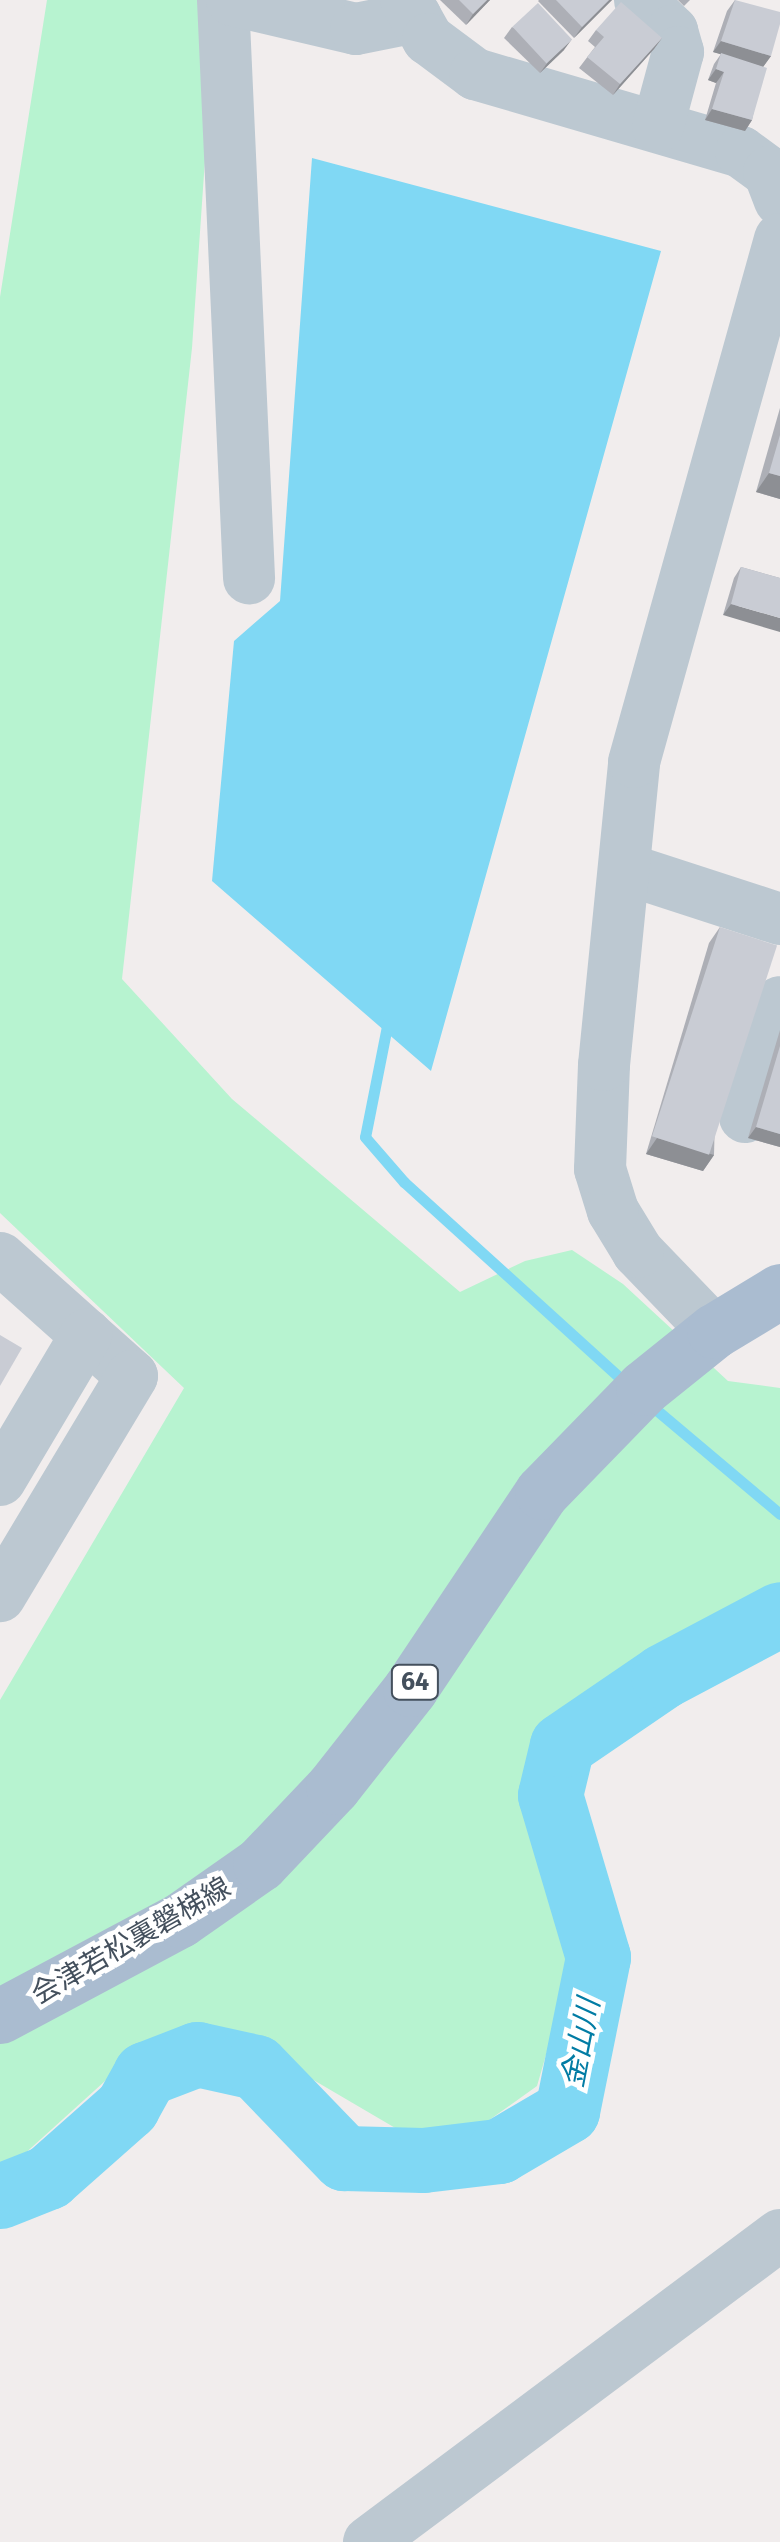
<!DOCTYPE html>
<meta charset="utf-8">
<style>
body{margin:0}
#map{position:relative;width:780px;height:2542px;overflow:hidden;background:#f1eded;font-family:"Fira Sans","Noto Sans JP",sans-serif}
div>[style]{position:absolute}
.green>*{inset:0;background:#b7f3d0}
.water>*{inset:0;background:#80d8f4}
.stream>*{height:11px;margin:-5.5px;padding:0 5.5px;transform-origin:5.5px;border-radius:5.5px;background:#80d8f4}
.river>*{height:65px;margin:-32.5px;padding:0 32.5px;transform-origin:32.5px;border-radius:32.5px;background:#80d8f4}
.minor>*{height:52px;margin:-26px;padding:0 26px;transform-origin:26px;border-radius:26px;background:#bcc8d1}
.major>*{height:55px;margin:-27.5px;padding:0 27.5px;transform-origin:27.5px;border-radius:27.5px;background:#aabcd0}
.wall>*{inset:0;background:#adafb6}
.shaded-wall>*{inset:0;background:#8d8f94}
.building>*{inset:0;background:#c9ccd4;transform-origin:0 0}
span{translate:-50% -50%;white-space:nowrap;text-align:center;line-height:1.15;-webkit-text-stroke:9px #fff;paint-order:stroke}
.shield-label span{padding:2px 8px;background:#fff;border:2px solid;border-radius:8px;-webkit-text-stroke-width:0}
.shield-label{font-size:25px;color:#44505d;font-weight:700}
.street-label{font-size:28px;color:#44505d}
.water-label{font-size:30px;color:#027ca4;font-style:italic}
</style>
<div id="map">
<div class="green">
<div style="clip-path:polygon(47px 0,216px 0,192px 348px,122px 979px,232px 1099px,460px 1292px,525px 1261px,572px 1250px,623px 1284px,728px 1381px,780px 1388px,780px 1604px,610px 1691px,548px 1773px,537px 1835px,575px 1916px,577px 1947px,574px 2012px,550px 2041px,537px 2086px,485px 2123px,431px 2132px,397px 2129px,293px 2068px,205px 2040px,115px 2072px,0 2176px,0 1700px,184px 1388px,0 1213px,0 297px)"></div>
</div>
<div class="water">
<div style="clip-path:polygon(312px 158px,661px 251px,431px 1071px,212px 881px,234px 641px,280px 601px)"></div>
</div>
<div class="stream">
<div style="left:389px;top:1016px;width:123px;rotate:101.2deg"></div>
<div style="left:365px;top:1137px;width:60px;rotate:49.1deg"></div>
<div style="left:404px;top:1182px;width:299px;rotate:42.2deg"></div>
<div style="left:647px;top:1402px;width:174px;rotate:40.1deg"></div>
</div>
<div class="river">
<div style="left:0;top:2196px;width:52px;rotate:-21.6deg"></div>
<div style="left:48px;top:2177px;width:106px;rotate:-41.5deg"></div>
<div style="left:127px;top:2107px;width:38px;rotate:-61deg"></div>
<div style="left:145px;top:2074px;width:56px;rotate:-21deg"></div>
<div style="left:197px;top:2054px;width:60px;rotate:12.4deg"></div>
<div style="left:256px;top:2067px;width:127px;rotate:46deg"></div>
<div style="left:344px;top:2158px;width:79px;rotate:1.5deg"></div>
<div style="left:423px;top:2160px;width:77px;rotate:-6.8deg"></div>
<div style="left:499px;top:2151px;width:79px;rotate:-30.5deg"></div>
<div style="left:567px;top:2111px;width:157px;rotate:-78.6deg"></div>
<div style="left:598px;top:1957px;width:169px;rotate:-106.5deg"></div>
<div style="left:550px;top:1795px;width:51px;rotate:-76.5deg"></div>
<div style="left:562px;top:1745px;width:122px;rotate:-34.3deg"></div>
<div style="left:663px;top:1676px;width:132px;rotate:-27.9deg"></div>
</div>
<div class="minor">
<div style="left:223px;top:0;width:579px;rotate:87.42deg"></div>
<div style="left:232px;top:0;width:127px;rotate:13.2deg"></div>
<div style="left:356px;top:29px;width:61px;rotate:-11.3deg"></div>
<div style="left:406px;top:0;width:45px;rotate:60.6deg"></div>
<div style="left:428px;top:39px;width:59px;rotate:36.7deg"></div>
<div style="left:475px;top:74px;width:277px;rotate:16.3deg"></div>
<div style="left:741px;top:152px;width:34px;rotate:36deg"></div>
<div style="left:769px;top:172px;width:30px;rotate:69deg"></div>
<div style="left:640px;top:0;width:45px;rotate:44.1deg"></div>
<div style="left:672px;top:31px;width:22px;rotate:74deg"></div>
<div style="left:678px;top:52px;width:77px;rotate:105.1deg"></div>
<div style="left:626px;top:869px;width:162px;rotate:18deg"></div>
<div style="left:745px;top:1117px;width:120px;rotate:-73.1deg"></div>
<div style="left:0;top:1258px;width:177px;rotate:41.8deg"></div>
<div style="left:132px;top:1376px;width:257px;rotate:121deg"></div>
<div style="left:714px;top:1331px;width:110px;rotate:-133.9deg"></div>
<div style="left:638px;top:1252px;width:48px;rotate:-121.4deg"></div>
<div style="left:613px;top:1211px;width:44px;rotate:-107.2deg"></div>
<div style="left:600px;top:1169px;width:104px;rotate:-87.8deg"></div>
<div style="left:604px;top:1065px;width:304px;rotate:-84.3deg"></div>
<div style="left:634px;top:762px;width:543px;rotate:-74.4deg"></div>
<div style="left:0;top:1480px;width:169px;rotate:-59.3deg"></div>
<div style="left:369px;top:2542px;width:513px;rotate:-36.76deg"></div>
</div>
<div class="major">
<div style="left:0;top:2016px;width:204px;rotate:-28.1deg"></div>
<div style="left:180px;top:1920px;width:98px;rotate:-35deg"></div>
<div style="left:260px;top:1864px;width:106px;rotate:-46.5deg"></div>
<div style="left:333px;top:1787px;width:125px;rotate:-51.8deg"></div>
<div style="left:410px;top:1689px;width:237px;rotate:-56.2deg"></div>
<div style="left:542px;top:1492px;width:145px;rotate:-45.8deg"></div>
<div style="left:643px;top:1388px;width:91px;rotate:-38.8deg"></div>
<div style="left:714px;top:1331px;width:77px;rotate:-31.2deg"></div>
</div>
<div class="wall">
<div style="clip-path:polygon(440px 0,490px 0,466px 25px)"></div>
<div style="clip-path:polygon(539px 0,612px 0,574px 38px,538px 1px)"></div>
<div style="clip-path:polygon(678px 0,690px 0,684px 6px)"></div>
<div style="clip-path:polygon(735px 0,771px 56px,763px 67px,752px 120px,745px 131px,705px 120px,716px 83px,708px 80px,714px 64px,721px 54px,713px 52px,727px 11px)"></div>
<div style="clip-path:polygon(512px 27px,564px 50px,540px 73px,504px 38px)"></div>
<div style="clip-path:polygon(596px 30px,662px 38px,654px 49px,613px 95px,579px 68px,595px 47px,588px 41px)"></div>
<div style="clip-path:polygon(780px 408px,780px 499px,756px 492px)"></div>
<div style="clip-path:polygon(741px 567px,780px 578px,723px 615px,734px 578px)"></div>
<div style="clip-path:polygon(720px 927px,714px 1155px,703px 1171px,646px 1154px,709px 943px)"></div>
<div style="clip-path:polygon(780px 1030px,780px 1147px,748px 1138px)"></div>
</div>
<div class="shaded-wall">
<div style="clip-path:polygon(487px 0,490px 0,466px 25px,473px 14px)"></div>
<div style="clip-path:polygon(609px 0,612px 0,574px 38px,582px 27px)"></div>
<div style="clip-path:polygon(662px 38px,654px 49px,613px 95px,620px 84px)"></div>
<div style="clip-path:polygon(572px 39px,564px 50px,540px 73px,548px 62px)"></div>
<div style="clip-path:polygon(721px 41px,771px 56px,763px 67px,713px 52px)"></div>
<div style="clip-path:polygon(716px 69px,724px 72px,716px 83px,708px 80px)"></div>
<div style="clip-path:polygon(712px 109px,752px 120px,745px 131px,705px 120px)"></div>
<div style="clip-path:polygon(769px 473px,780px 476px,780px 499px,756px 492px)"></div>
<div style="clip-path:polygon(731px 604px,780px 618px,780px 632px,723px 615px)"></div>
<div style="clip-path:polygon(756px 1127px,780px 1134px,780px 1147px,748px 1138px)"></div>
<div style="clip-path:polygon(657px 1138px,714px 1155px,703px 1171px,646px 1154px)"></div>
</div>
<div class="building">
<div style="clip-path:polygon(459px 0,487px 0,473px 14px)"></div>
<div style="clip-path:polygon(556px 0,609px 0,582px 27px)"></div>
<div style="clip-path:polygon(735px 0,780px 12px,780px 24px,771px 56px,721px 41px)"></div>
<div style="clip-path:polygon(621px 2px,662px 38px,620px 84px,587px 57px,604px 37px,596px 30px)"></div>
<div style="left:538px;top:3px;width:50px;height:35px;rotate:47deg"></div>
<div style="clip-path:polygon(721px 53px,767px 68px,752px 120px,712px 109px,724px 72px,716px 69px)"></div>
<div style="clip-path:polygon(780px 435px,780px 476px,769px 473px)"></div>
<div style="clip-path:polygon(741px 567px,780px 578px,780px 618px,731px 604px)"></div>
<div style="left:720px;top:927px;width:60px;height:220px;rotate:18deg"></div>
<div style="clip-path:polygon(780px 1046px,780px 1134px,756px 1127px)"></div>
<div style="clip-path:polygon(0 1335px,22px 1348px,0 1386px)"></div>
</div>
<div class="shield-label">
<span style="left:415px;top:1682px">64</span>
</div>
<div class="street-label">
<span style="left:131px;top:1941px;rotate:-30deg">会津若松裏磐梯線</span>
</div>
<div class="water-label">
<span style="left:581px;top:2043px;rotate:-79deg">金山川</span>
</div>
</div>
